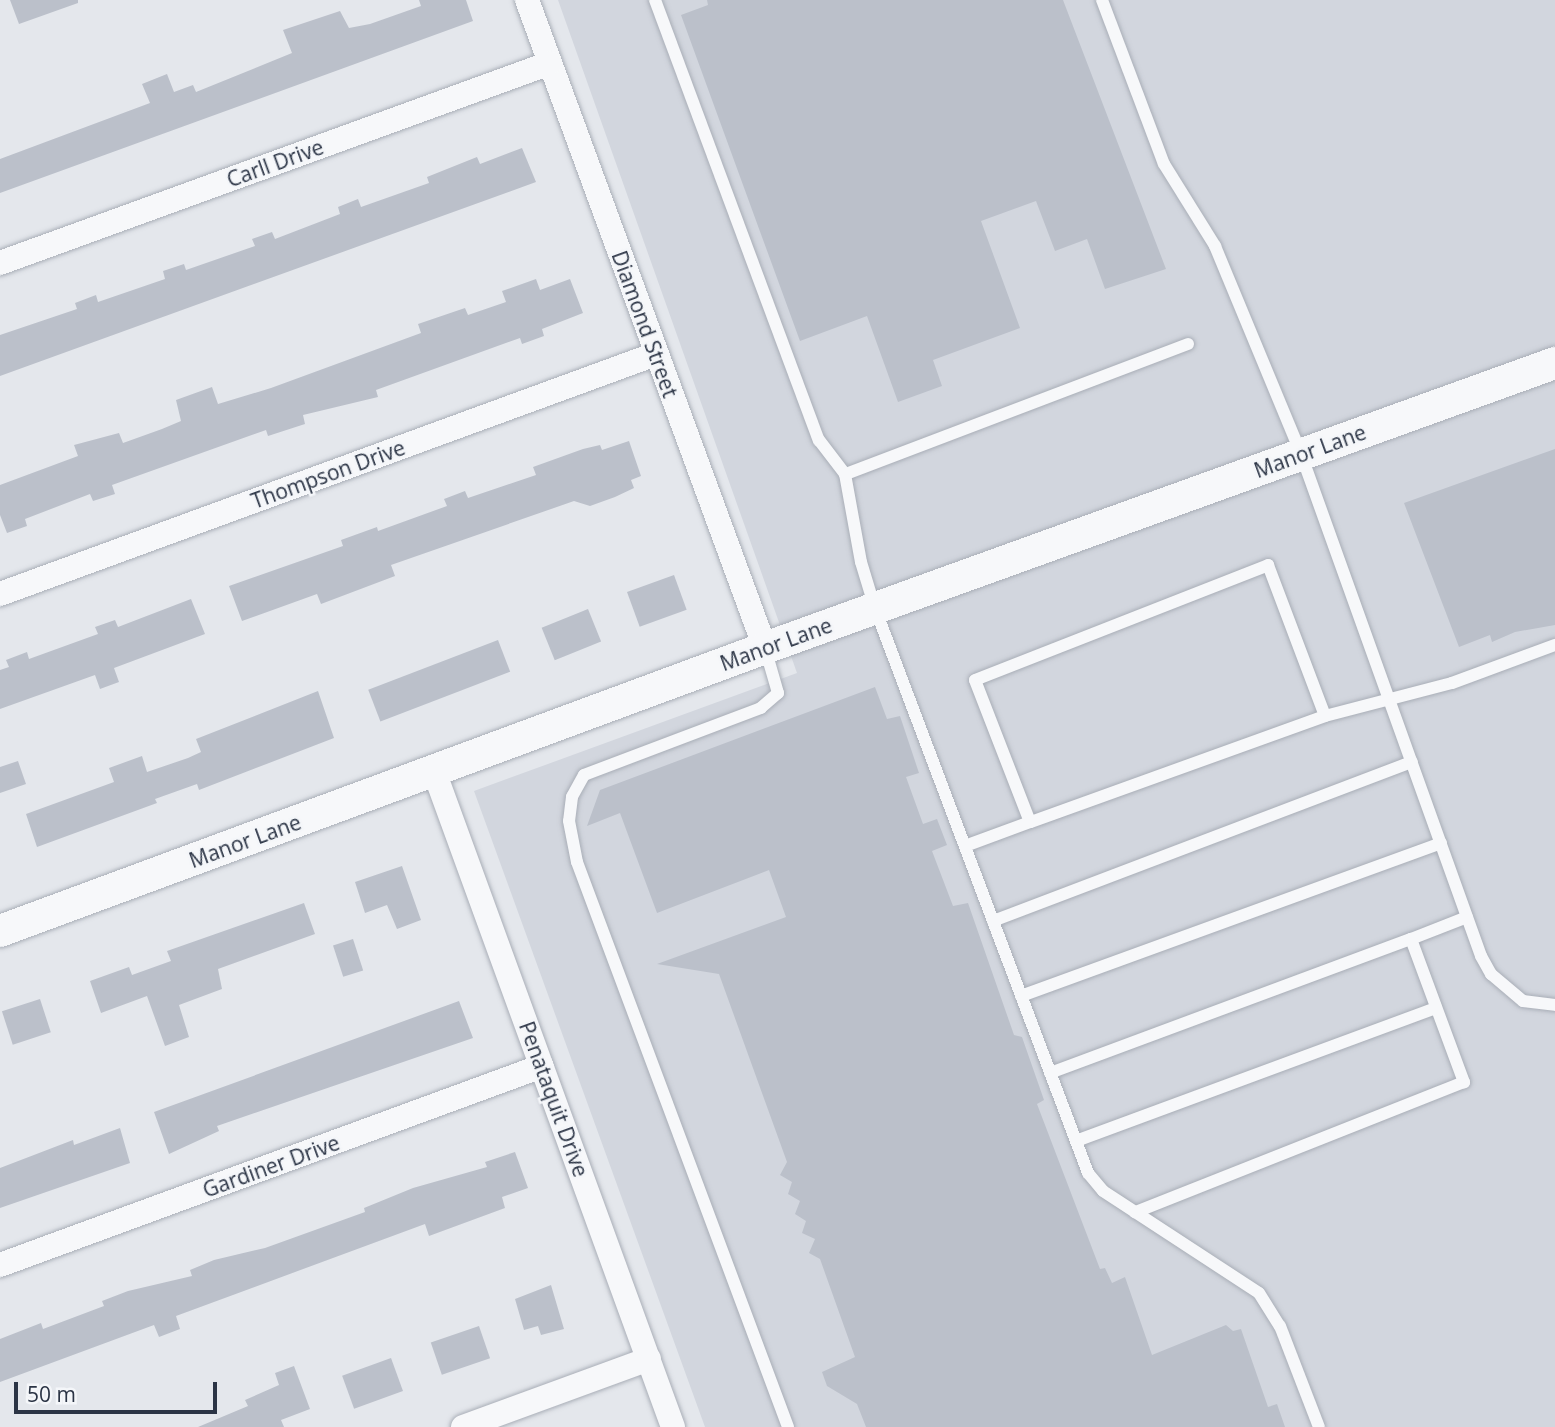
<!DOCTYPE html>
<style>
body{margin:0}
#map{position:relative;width:1555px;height:1427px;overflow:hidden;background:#e4e7ec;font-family:"Open Sans",sans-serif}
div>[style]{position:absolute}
.built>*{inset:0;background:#d2d6de}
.building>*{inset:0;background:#bbc0ca;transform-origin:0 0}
.roads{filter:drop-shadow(0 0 2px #a9aeb7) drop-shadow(0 0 2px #a9aeb7)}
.service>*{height:12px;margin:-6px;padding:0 6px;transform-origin:6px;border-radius:6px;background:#f7f8fa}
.minor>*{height:24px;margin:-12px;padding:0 12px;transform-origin:12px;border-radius:12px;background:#f7f8fa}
.tertiary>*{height:32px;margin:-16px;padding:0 16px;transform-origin:16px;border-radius:16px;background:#f7f8fa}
span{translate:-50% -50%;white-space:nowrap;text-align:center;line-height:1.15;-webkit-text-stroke:5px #f4f6f9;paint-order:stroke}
.street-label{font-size:21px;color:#2b3445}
.scale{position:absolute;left:14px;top:1382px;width:203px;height:32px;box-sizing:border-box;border:4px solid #2b3445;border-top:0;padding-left:9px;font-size:21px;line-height:24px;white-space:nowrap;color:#2b3445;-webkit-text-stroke:5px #f4f6f9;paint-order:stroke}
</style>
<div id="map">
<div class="built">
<div style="clip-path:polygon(558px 0,1555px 0,1555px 1427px,705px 1427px,474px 791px,797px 673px)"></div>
</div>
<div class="building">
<div style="clip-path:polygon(10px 0,78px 0,78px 3px,19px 24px)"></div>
<div style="clip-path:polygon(419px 0,466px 0,473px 21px,0 193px,0 159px,150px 103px,142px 84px,167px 74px,174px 92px,193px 85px,196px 92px,292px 53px,283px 30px,340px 11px,349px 28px,370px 24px,421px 6px)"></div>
<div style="clip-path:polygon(707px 0,1063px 0,1166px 269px,1105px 289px,1087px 239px,1055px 251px,1036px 201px,981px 221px,1020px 328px,933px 360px,942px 386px,898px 402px,867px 316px,800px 341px,681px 15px,708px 5px)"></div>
<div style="clip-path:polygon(522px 148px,536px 182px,0 376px,0 335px,77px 309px,75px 303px,96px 295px,98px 302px,165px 279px,163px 271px,184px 264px,186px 270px,255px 246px,252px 239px,272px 232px,275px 239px,340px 214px,338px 207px,358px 199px,361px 207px,429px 183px,427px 177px,477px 157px,480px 164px)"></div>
<div style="clip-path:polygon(536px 279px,540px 290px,570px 279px,583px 313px,542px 329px,544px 336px,522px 344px,520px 338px,376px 390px,378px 397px,303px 415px,305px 424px,268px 436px,266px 430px,112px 485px,115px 494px,93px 501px,90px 494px,25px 519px,27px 526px,7px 533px,0 515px,0 485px,78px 456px,74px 445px,119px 433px,123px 443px,162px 429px,181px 421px,176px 400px,212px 387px,218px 404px,271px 388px,421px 333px,418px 324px,465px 308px,468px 315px,506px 302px,502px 291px)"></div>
<div style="clip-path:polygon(629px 441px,641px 476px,631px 480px,634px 488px,615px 497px,590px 506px,574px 501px,391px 565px,395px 576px,321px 604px,317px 594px,242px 621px,229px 586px,343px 546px,341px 540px,377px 527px,378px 531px,447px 506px,444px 499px,465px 491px,468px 498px,536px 475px,533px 467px,583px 449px,600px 445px,602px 450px)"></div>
<div style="clip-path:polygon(1555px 449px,1555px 625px,1515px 632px,1492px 642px,1490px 635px,1459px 647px,1404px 503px)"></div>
<div style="left:674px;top:575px;width:37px;height:50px;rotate:70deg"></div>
<div style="clip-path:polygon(191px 599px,205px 634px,114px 668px,119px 682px,100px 689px,95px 675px,0 709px,0 670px,9px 667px,6px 660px,27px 652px,29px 659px,98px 634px,95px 627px,115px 620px,118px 627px)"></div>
<div style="left:588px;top:609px;width:35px;height:50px;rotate:68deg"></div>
<div style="left:498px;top:640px;width:34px;height:139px;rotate:69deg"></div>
<div style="clip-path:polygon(875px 687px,887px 719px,900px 716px,919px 773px,906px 777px,923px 824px,937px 819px,947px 845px,932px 851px,953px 906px,968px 903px,1014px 1035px,1022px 1037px,1044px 1100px,1037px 1104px,1100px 1269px,1105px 1268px,1112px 1283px,1125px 1277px,1152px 1355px,1226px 1325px,1233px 1331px,1241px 1329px,1268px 1407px,1277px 1404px,1285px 1427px,866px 1427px,857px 1404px,827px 1386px,822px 1372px,855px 1357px,820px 1259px,809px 1253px,815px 1239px,802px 1233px,806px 1221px,795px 1214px,800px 1201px,788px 1194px,792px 1182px,780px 1175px,787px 1162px,719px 974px,657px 964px,786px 917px,769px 870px,657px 913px,620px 813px,587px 826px,600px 790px)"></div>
<div style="clip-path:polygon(318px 691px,334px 738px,199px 790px,197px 784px,155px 799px,157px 803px,37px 847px,26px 814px,114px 782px,109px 768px,142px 756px,147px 772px,188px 758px,201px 752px,196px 739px)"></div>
<div style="clip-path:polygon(18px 761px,26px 784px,0 793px,0 767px)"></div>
<div style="clip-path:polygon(402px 866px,421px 920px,397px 929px,387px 905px,365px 913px,355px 882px)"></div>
<div style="clip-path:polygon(304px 903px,315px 934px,218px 969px,222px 989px,179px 1005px,189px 1037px,165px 1046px,147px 996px,101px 1013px,90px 981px,129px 967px,132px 975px,171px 961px,167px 951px)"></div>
<div style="left:353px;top:939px;width:33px;height:21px;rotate:72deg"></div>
<div style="left:40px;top:999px;width:35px;height:40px;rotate:72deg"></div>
<div style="clip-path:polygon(459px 1001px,473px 1038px,217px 1126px,219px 1131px,169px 1154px,154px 1112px)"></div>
<div style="clip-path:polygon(120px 1128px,130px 1163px,0 1208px,0 1168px,73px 1140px,74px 1145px)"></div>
<div style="clip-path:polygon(515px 1152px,528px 1188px,502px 1197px,505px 1208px,429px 1236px,425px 1224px,176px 1316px,180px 1329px,159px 1337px,154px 1325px,0 1382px,0 1339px,41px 1323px,43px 1329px,104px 1306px,102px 1301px,128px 1291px,192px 1276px,190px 1270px,214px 1260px,265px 1248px,365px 1212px,364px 1208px,413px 1188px,487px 1167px,485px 1162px)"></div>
<div style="clip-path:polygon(551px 1285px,564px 1329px,541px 1335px,538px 1326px,524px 1330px,515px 1299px)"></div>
<div style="left:479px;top:1326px;width:34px;height:51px;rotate:71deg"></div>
<div style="left:391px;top:1358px;width:35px;height:52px;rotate:70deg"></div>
<div style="clip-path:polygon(294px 1366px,310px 1409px,281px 1420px,284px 1427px,198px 1427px,248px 1406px,245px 1400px,279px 1385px,275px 1373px)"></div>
</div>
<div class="roads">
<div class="service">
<div style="left:655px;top:0;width:470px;rotate:69.6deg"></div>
<div style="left:819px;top:440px;width:43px;rotate:52.6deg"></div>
<div style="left:1102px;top:0;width:175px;rotate:69.3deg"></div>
<div style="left:1164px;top:164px;width:97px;rotate:58.1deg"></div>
<div style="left:1215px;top:246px;width:225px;rotate:67.5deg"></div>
<div style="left:1301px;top:454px;width:533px;rotate:70.27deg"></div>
<div style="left:1481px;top:956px;width:21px;rotate:61deg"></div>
<div style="left:1491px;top:974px;width:42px;rotate:40.2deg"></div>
<div style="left:1523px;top:1001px;width:32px;rotate:7deg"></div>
<div style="left:1188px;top:344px;width:367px;rotate:159.2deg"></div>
<div style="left:845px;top:474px;width:89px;rotate:79.7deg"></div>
<div style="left:861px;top:562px;width:48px;rotate:73.1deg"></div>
<div style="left:875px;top:608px;width:604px;rotate:69.34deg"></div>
<div style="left:1088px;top:1173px;width:23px;rotate:50deg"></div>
<div style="left:1103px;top:1191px;width:186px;rotate:33.2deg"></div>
<div style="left:1259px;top:1293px;width:39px;rotate:58deg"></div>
<div style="left:1280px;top:1326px;width:108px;rotate:68.9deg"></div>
<div style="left:765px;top:648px;width:47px;rotate:73.9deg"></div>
<div style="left:778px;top:693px;width:23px;rotate:139deg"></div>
<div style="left:761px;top:708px;width:189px;rotate:159.3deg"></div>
<div style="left:584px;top:775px;width:25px;rotate:119deg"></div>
<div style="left:572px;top:797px;width:24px;rotate:97deg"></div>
<div style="left:569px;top:821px;width:42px;rotate:79deg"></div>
<div style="left:577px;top:862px;width:603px;rotate:69.52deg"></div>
<div style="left:1325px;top:716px;width:313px;rotate:160.2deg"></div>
<div style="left:1030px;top:822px;width:152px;rotate:-111.2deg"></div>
<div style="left:975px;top:680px;width:315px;rotate:-21.4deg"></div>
<div style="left:1268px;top:565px;width:161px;rotate:69.3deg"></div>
<div style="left:1325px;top:716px;width:131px;rotate:-14.6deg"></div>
<div style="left:1452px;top:683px;width:110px;rotate:-20.3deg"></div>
<div style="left:965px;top:846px;width:69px;rotate:-20.3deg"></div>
<div style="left:993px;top:921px;width:448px;rotate:-20.8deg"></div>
<div style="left:1411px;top:939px;width:60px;rotate:-21.4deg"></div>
<div style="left:1021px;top:996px;width:447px;rotate:-20deg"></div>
<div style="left:1050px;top:1073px;width:385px;rotate:-20.4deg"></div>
<div style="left:1411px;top:939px;width:153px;rotate:69.7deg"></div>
<div style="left:1464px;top:1082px;width:354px;rotate:158.4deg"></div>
<div style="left:1076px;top:1141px;width:384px;rotate:-20.3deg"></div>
</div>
<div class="minor">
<div style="left:527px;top:0;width:690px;rotate:69.83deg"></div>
<div style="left:0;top:263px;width:585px;rotate:-19.98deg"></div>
<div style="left:0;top:594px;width:699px;rotate:-20.1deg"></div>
<div style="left:434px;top:771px;width:698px;rotate:69.98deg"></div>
<div style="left:0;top:1265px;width:577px;rotate:-20.16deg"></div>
<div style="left:463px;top:1427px;width:198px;rotate:-20.1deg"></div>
</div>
<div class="tertiary">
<div style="left:0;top:931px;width:816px;rotate:-20.3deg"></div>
<div style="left:765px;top:648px;width:840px;rotate:-19.84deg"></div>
</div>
</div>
<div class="street-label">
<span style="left:275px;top:163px;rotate:-20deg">Carll Drive</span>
<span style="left:645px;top:324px;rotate:70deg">Diamond Street</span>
<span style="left:1310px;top:451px;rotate:-20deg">Manor Lane</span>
<span style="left:328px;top:474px;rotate:-20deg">Thompson Drive</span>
<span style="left:776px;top:644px;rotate:-20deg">Manor Lane</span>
<span style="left:245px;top:841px;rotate:-20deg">Manor Lane</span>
<span style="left:554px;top:1099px;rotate:70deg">Penataquit Drive</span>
<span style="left:271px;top:1166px;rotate:-20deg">Gardiner Drive</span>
</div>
<div class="scale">50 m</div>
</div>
